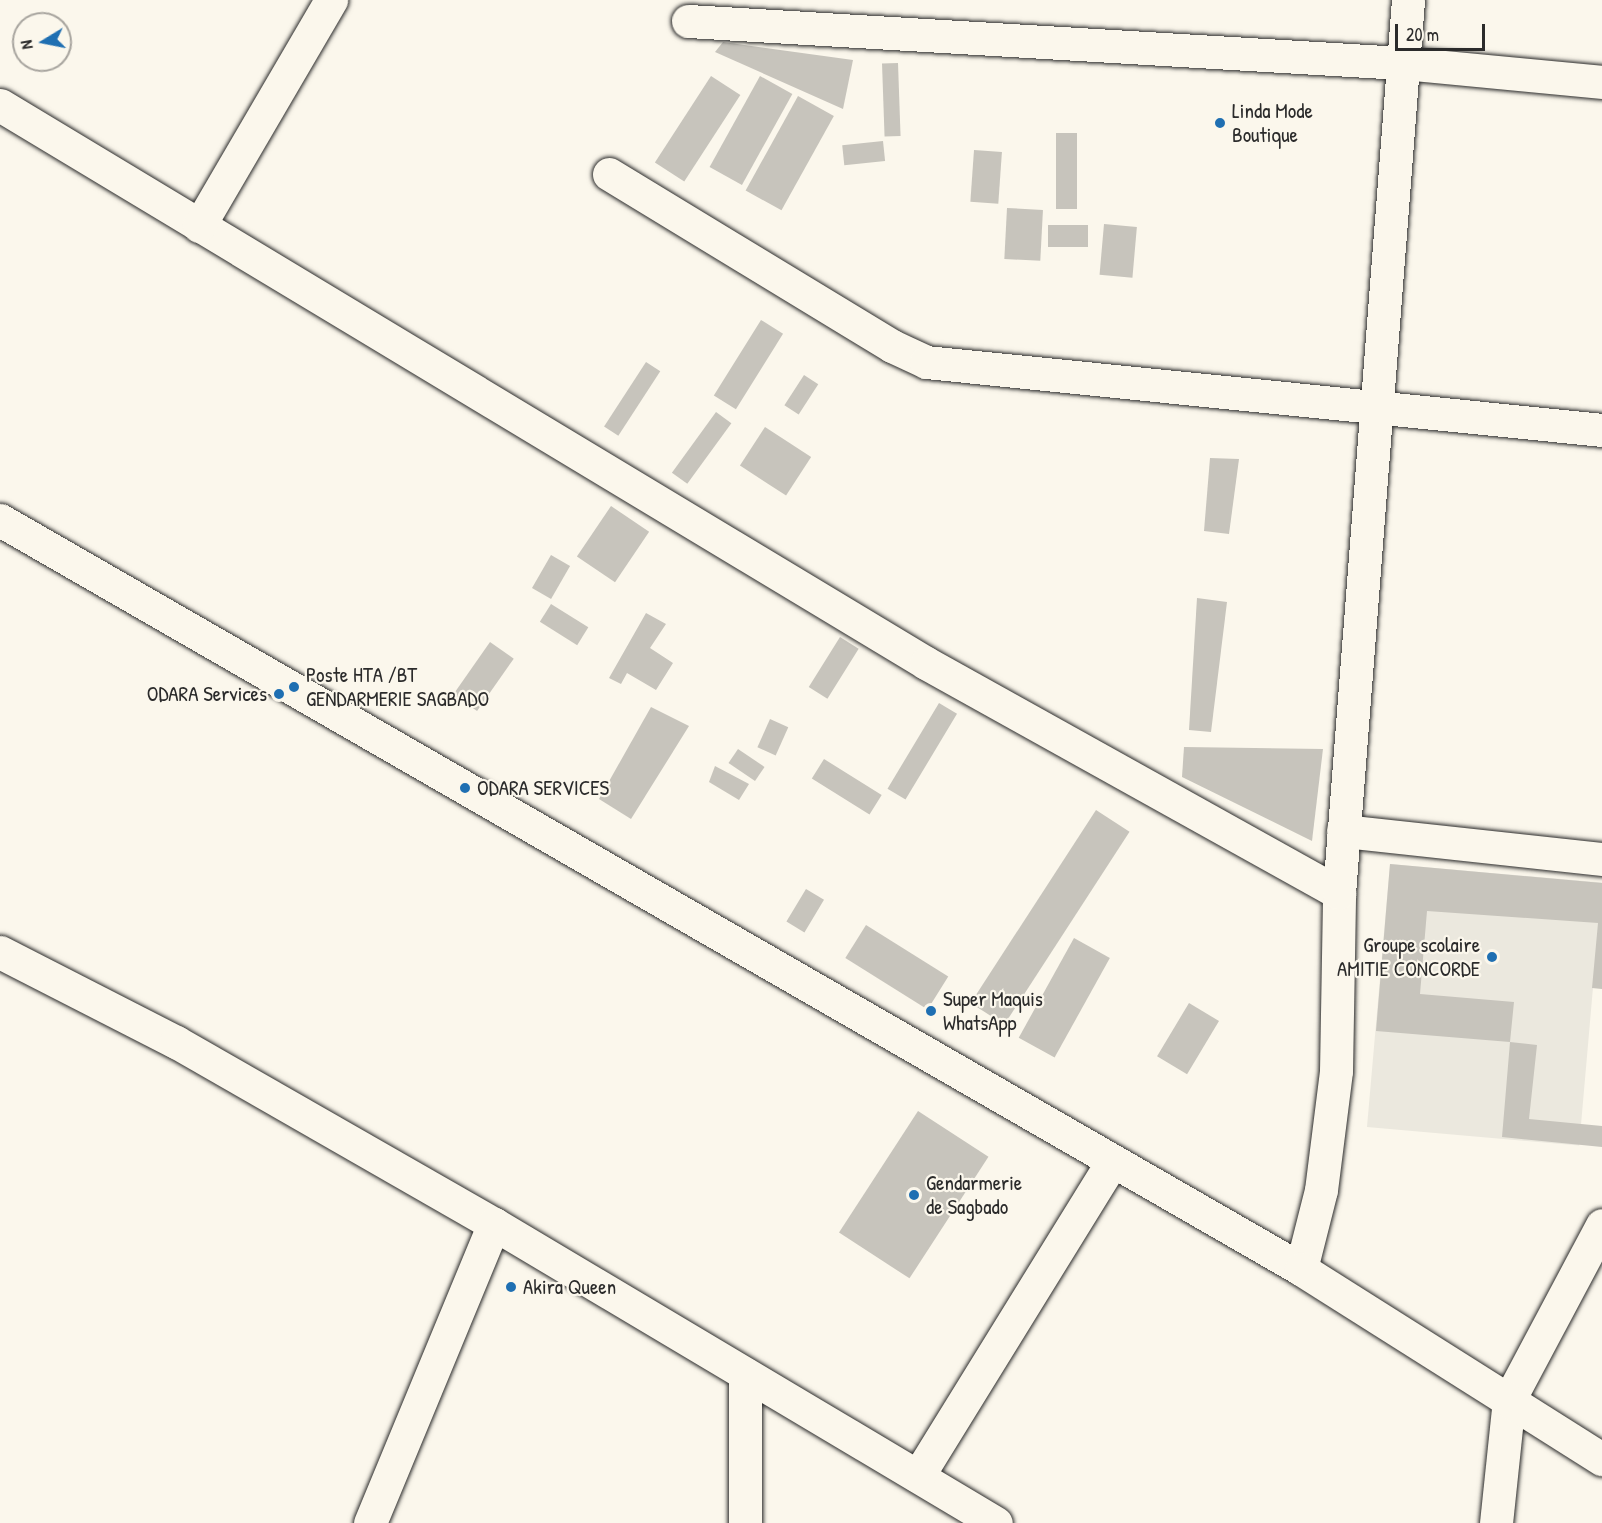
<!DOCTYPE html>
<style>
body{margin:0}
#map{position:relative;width:1602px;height:1523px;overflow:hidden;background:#fbf7ec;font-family:"Patrick Hand",sans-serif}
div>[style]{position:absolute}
.built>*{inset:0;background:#ebe8de;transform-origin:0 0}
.building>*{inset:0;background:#c7c4bc;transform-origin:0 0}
.roads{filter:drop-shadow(0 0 2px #2b2b2b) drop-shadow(0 0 2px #2b2b2b)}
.street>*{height:33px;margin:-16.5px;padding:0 16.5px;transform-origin:16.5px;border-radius:16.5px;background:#fbf7ec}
.secondary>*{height:33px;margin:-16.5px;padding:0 16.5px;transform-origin:16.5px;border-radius:16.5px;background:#fbf7ec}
.dots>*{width:16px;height:16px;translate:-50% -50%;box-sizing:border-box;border:3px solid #fbf7ec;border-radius:50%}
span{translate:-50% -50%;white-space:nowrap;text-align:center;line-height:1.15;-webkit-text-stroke:4.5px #fbf7ec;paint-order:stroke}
.poi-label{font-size:21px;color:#2b2b2b}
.left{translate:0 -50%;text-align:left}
.right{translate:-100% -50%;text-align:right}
.north{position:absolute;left:12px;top:12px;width:60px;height:60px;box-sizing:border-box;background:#fbf7ec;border:2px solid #a8a59f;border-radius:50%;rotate:260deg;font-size:16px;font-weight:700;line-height:24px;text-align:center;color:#2b2b2b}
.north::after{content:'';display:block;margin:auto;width:21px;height:27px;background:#1f6fb2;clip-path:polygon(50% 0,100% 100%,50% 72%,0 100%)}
.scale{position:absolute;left:1395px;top:24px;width:90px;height:27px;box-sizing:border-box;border:3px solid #2b2b2b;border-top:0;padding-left:8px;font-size:18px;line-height:21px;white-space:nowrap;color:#2b2b2b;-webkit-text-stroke:4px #fbf7ec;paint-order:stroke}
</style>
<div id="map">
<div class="built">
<div style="left:1390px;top:864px;width:213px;height:264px;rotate:5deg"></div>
</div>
<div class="building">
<div style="clip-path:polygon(723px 42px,853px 60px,843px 109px,715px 52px)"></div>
<div style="left:898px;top:63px;width:73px;height:16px;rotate:88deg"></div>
<div style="left:711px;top:76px;width:35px;height:103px;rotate:33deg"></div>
<div style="left:760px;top:76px;width:37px;height:104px;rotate:29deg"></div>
<div style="left:798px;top:96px;width:41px;height:108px;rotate:29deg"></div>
<div style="left:1056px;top:133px;width:21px;height:76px"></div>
<div style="left:883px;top:141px;width:20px;height:41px;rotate:84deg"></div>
<div style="left:974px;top:150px;width:28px;height:52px;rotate:4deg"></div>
<div style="left:1007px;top:208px;width:36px;height:51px;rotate:3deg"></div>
<div style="left:1104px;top:224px;width:33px;height:51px;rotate:5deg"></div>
<div style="left:1048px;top:225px;width:40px;height:22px"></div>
<div style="left:761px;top:320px;width:26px;height:89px;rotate:32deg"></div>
<div style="left:646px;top:362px;width:17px;height:77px;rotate:33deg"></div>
<div style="left:804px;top:375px;width:17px;height:36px;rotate:33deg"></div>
<div style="left:716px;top:412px;width:19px;height:75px;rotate:36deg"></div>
<div style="left:765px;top:427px;width:55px;height:46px;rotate:33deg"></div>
<div style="clip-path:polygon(1210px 458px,1239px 459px,1229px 534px,1204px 531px)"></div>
<div style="left:611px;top:506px;width:46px;height:61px;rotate:34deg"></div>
<div style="left:551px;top:555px;width:22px;height:38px;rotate:30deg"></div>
<div style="clip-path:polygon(1197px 598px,1227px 602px,1211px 732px,1189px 730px)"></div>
<div style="left:551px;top:604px;width:44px;height:21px;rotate:32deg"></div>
<div style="clip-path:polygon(646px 613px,666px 624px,650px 648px,673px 663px,656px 690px,627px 673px,621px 684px,609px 678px)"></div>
<div style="left:840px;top:637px;width:22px;height:59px;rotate:32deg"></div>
<div style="left:490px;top:642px;width:29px;height:64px;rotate:35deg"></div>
<div style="left:939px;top:703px;width:21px;height:100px;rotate:31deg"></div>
<div style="clip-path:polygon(651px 707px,689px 726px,631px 819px,599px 799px)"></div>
<div style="left:770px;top:719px;width:20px;height:31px;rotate:24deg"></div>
<div style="clip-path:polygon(1184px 747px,1323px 749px,1312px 841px,1182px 777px)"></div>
<div style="left:738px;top:749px;width:32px;height:17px;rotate:34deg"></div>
<div style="left:824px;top:759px;width:68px;height:23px;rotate:32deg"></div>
<div style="clip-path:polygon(715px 766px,749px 784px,739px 800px,709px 782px)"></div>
<div style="left:1096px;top:810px;width:40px;height:230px;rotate:33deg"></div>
<div style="clip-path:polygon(1390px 864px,1602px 883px,1602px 989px,1592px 988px,1598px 923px,1427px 911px,1420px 994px,1514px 1002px,1510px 1042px,1376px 1031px)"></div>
<div style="left:806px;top:889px;width:21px;height:38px;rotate:31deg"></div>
<div style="left:866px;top:925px;width:97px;height:39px;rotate:32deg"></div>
<div style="left:1074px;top:938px;width:41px;height:114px;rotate:29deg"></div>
<div style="left:1189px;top:1003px;width:35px;height:62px;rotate:31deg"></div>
<div style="clip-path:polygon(1510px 1042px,1537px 1045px,1529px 1119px,1602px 1126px,1602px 1147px,1502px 1137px)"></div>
<div style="left:918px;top:1111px;width:84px;height:145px;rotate:33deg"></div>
</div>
<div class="roads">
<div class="street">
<div style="left:688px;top:21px;width:715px;rotate:3.37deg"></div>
<div style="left:1402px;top:63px;width:201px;rotate:5.4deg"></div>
<div style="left:0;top:105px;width:1081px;rotate:31.07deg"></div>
<div style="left:926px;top:663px;width:473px;rotate:29.1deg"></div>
<div style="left:609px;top:174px;width:331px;rotate:31.3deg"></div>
<div style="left:892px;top:346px;width:38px;rotate:25deg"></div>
<div style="left:926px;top:362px;width:679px;rotate:5.74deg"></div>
<div style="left:199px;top:226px;width:262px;rotate:-59.7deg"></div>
<div style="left:1343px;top:831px;width:261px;rotate:6.2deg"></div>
<div style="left:0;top:952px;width:198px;rotate:27.1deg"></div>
<div style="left:176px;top:1042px;width:366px;rotate:29.8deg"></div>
<div style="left:494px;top:1224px;width:584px;rotate:30.78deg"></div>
<div style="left:1301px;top:1269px;width:81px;rotate:-75.8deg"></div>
<div style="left:1321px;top:1190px;width:120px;rotate:-82.8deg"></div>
<div style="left:1336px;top:1071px;width:178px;rotate:-89deg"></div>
<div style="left:1339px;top:893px;width:896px;rotate:-85.58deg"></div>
<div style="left:745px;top:1374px;width:149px;rotate:90deg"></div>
<div style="left:918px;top:1476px;width:369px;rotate:-58.3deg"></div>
<div style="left:370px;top:1523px;width:324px;rotate:-67.5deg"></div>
<div style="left:1496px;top:1523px;width:124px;rotate:-84deg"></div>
<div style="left:1509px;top:1400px;width:198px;rotate:-62deg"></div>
</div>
<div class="secondary">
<div style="left:0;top:520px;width:1501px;rotate:29.93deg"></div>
<div style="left:1301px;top:1269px;width:356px;rotate:32.3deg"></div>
</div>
</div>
<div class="dots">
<div style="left:1220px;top:123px;background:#1f6fb2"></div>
<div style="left:294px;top:687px;background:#1f6fb2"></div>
<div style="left:279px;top:694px;background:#1f6fb2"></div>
<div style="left:465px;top:788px;background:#1f6fb2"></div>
<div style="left:1492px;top:957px;background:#1f6fb2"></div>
<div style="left:931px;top:1011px;background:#1f6fb2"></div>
<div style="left:914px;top:1195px;background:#1f6fb2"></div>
<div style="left:511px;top:1287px;background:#1f6fb2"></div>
</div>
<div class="poi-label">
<span class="left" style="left:1232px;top:123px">Linda Mode<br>Boutique</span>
<span class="left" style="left:306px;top:687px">Poste HTA /BT<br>GENDARMERIE SAGBADO</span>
<span class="right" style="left:267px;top:694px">ODARA Services</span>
<span class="left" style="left:477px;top:788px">ODARA SERVICES</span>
<span class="right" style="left:1480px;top:957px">Groupe scolaire<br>AMITIE CONCORDE</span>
<span class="left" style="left:943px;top:1011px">Super Maquis<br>WhatsApp</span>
<span class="left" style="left:926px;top:1195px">Gendarmerie<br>de Sagbado</span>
<span class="left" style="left:523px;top:1287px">Akira Queen</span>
</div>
<div class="north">N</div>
<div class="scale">20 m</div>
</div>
